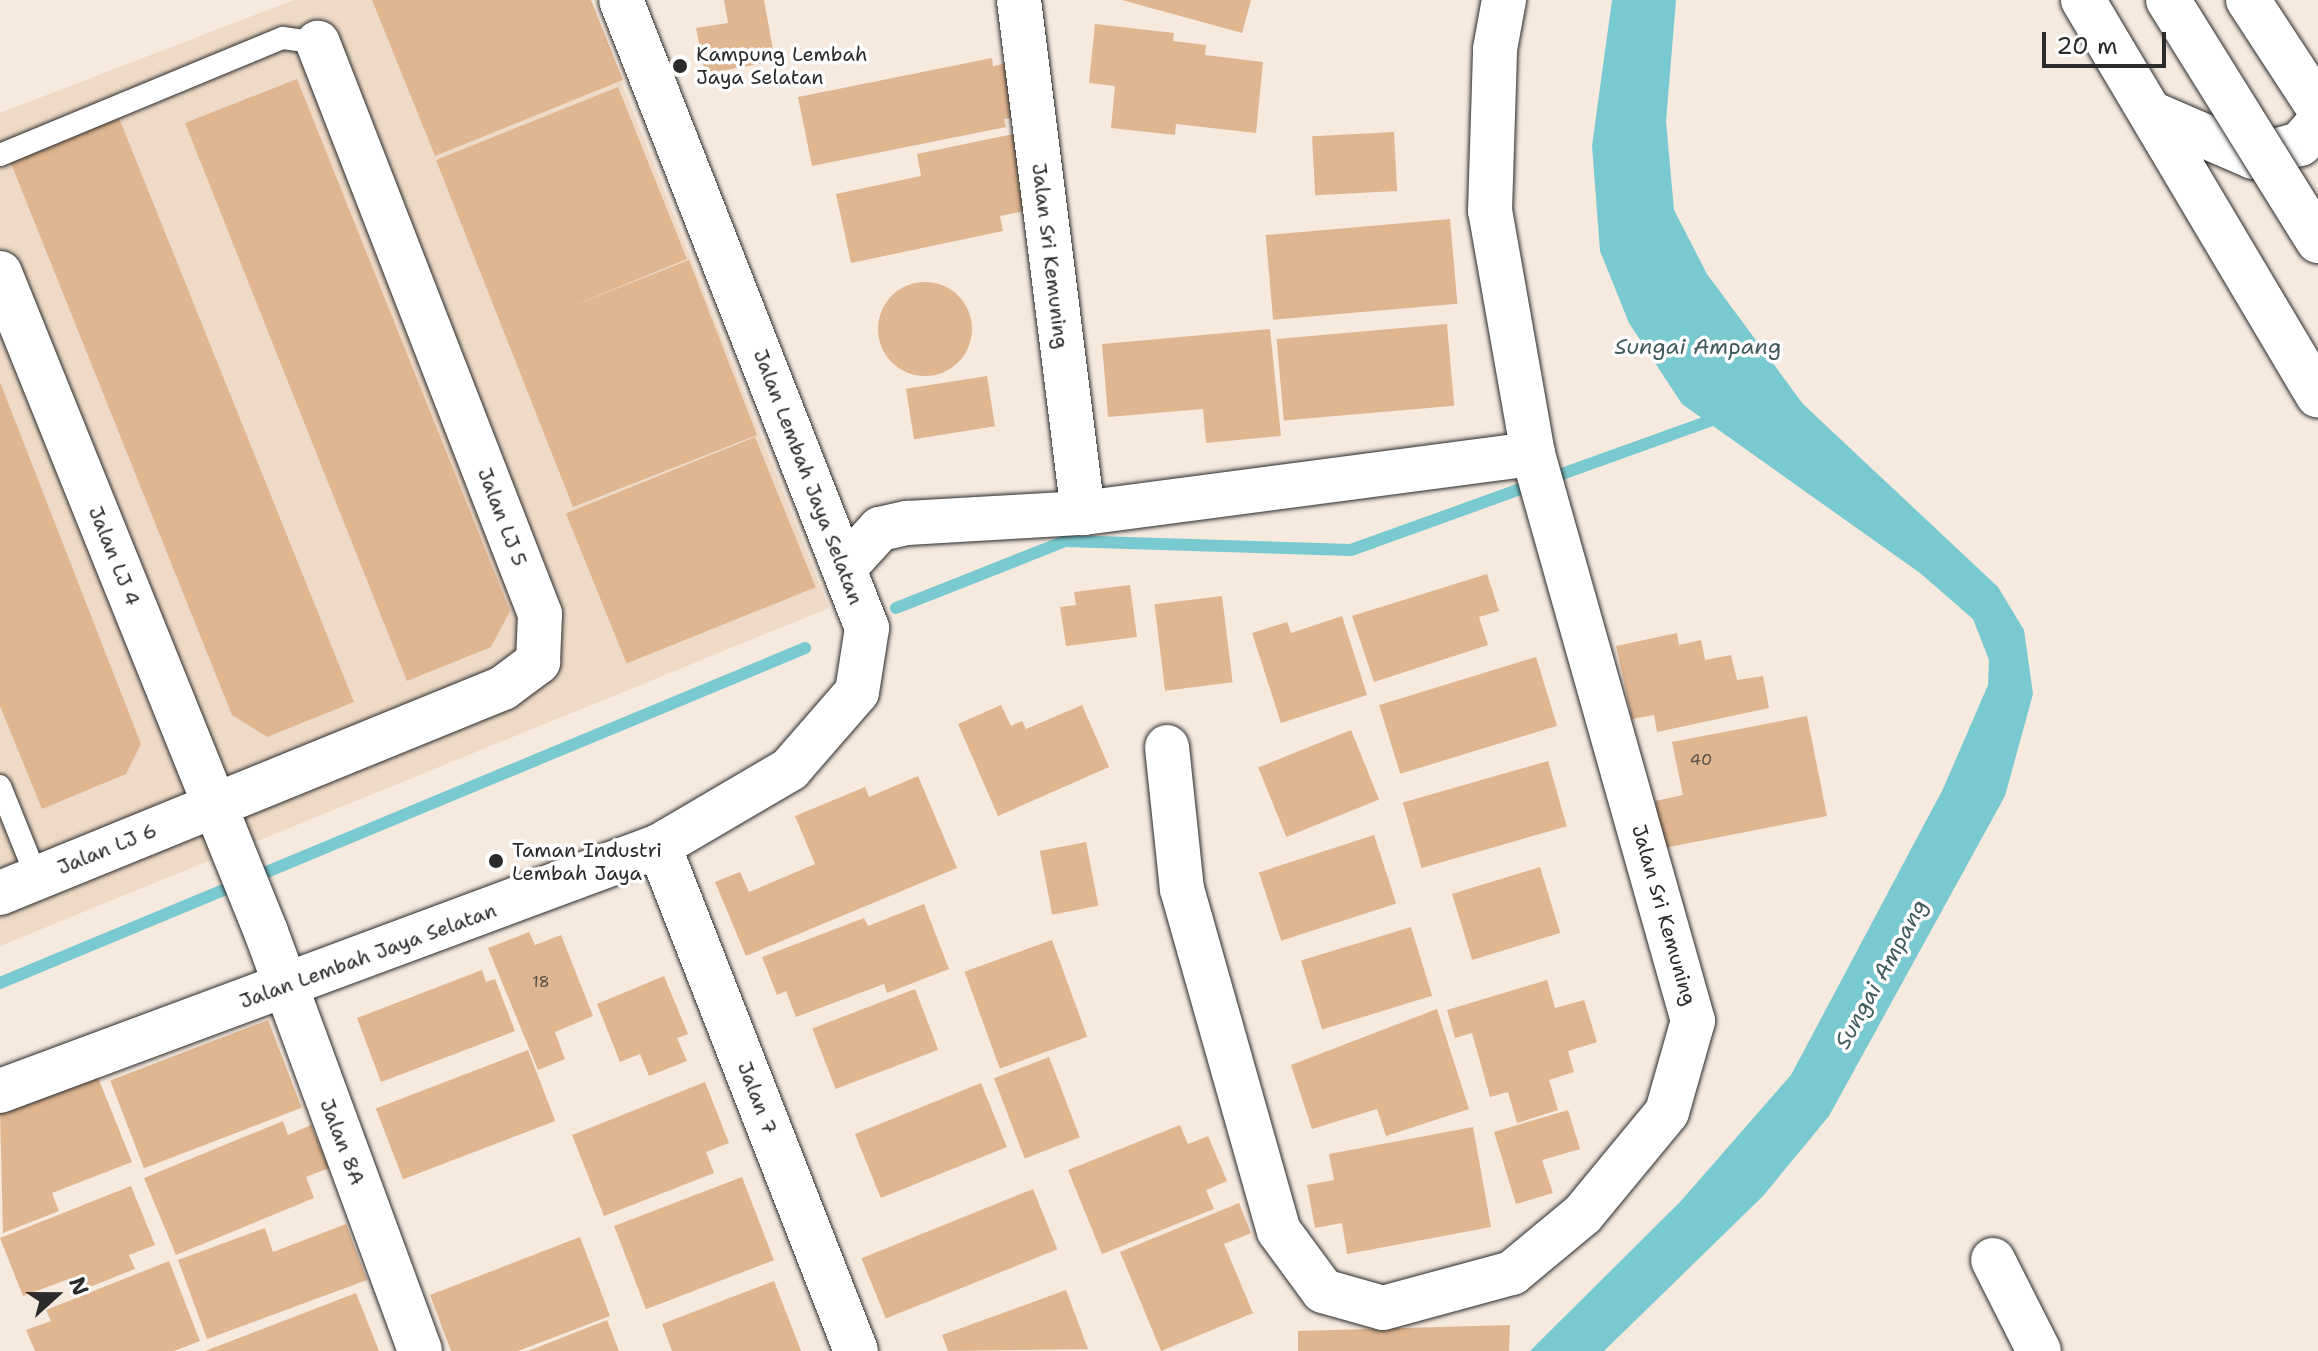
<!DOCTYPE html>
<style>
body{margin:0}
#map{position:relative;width:2318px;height:1351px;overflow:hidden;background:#f6e9de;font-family:"Shantell Sans",sans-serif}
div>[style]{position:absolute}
.built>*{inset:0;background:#efdac7}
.water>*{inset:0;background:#79cad0}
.stream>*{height:12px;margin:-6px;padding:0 6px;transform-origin:6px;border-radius:6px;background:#79cad0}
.building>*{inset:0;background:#e0b690;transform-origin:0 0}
.round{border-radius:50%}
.roads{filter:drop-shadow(0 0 2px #2b2b2b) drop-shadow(0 0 2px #2b2b2b)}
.service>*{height:22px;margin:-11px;padding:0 11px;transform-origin:11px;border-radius:11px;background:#fff}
.minor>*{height:44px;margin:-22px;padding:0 22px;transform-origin:22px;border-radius:22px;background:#fff}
.tertiary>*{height:44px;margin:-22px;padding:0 22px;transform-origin:22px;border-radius:22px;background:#fff}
.motorway>*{height:44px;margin:-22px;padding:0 22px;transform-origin:22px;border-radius:22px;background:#fff}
.bridges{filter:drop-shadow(0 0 2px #2b2b2b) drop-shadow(0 0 2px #2b2b2b)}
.motorway-bridge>*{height:44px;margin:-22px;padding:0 22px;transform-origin:22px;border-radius:22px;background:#fff}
.dots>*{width:22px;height:22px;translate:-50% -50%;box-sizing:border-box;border:4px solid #fff;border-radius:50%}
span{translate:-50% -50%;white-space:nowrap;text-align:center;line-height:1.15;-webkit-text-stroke:7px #fff;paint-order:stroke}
.number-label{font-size:16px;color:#584e44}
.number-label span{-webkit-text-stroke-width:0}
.poi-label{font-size:20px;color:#2b2b2b}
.left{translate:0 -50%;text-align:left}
.street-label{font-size:20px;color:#2b2b2b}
.water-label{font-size:22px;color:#425b5d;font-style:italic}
.north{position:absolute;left:16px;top:1255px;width:80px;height:80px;-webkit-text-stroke:6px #fff;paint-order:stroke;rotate:69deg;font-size:22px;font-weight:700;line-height:32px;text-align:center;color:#2b2b2b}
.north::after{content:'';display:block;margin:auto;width:28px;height:36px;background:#2b2b2b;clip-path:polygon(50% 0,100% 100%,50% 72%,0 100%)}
.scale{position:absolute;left:2042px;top:32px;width:124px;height:36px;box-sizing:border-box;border:4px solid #2b2b2b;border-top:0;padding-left:10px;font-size:24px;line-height:28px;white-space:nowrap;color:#2b2b2b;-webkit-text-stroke:6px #fff;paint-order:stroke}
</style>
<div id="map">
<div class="built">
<div style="clip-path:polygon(294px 0,589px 0,829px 608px,0 946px,0 113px)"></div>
</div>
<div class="water">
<div style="clip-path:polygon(1612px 0,1676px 0,1666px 121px,1674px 210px,1707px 274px,1803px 404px,1998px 587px,2024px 630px,2033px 694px,2005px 796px,1829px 1116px,1763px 1196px,1604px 1351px,1530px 1351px,1680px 1202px,1791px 1075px,1943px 789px,1988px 685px,1989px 660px,1973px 619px,1920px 573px,1682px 404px,1629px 323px,1600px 251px,1592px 146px)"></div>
</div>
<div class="stream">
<div style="left:896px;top:608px;width:182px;rotate:-21.6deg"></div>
<div style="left:1065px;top:541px;width:286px;rotate:1.8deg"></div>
<div style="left:1351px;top:550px;width:393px;rotate:-19.8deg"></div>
<div style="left:0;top:983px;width:872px;rotate:-22.59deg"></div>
</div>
<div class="building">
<div style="clip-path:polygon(372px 0,591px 0,623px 80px,435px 156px)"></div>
<div style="clip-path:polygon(724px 0,764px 0,775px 61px,705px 74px,696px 28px,728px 23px)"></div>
<div style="clip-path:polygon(1122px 0,1251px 0,1242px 33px)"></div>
<div style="clip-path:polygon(1095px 24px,1174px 33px,1173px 41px,1206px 45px,1205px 55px,1263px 62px,1256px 133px,1176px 124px,1175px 135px,1111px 128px,1115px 86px,1089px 83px)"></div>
<div style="clip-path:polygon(992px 58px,993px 66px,1012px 62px,1023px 116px,1004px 119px,1006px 127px,812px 166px,798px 97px)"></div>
<div style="clip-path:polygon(297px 79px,510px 611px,491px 647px,407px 681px,185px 123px)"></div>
<div style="clip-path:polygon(618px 87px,687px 259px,565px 309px,689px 260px,757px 435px,573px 507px,436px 160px)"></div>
<div style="clip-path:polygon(119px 118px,354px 702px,267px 737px,232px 715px,10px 161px)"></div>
<div style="left:1394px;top:132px;width:59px;height:82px;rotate:87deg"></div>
<div style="clip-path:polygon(1018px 133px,1034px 209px,1000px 216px,1003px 231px,851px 263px,836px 194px,921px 176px,917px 154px)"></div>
<div style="left:1450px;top:219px;width:85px;height:185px;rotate:85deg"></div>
<div class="round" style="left:878px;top:282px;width:94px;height:94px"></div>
<div style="left:1447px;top:324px;width:82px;height:171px;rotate:85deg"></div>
<div style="clip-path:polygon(1270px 329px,1281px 436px,1206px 443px,1203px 409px,1108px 417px,1102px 344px)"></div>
<div style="left:987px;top:376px;width:51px;height:82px;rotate:81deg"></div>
<div style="clip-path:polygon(0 382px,141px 744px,126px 774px,42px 809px,0 706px)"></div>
<div style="left:755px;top:437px;width:162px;height:204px;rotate:68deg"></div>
<div style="clip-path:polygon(1487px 574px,1499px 611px,1479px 617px,1488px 645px,1374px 682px,1352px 616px)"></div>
<div style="clip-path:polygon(1130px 585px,1137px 637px,1066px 646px,1060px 607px,1076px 605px,1074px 592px)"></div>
<div style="left:1222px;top:596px;width:87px;height:68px;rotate:83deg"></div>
<div style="clip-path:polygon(1342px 616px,1367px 695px,1281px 723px,1252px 633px,1287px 622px,1291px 633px)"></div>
<div style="clip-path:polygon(1677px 633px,1679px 645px,1701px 640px,1705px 660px,1731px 655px,1737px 680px,1763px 676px,1769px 708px,1657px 732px,1654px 715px,1632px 719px,1616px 646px)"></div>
<div style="left:1536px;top:657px;width:72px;height:164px;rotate:73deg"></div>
<div style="clip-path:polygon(1001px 705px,1011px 726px,1022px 721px,1026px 729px,1082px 705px,1109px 767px,998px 816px,958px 724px)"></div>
<div style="clip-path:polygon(1807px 716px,1827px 816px,1664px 848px,1655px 801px,1683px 795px,1672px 742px)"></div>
<div style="left:1351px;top:730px;width:75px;height:100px;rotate:68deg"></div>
<div style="left:1548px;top:761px;width:68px;height:151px;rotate:74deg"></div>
<div style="clip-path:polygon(918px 776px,957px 868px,746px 956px,715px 882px,740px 872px,749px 892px,815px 864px,795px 816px,865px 787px,869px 797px)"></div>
<div style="left:1374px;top:835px;width:72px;height:121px;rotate:72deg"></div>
<div style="left:1086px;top:842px;width:65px;height:47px;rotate:79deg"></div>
<div style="left:1540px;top:867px;width:69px;height:92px;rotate:73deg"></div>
<div style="clip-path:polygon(924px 904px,949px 969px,887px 993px,884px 984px,796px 1017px,786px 991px,777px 995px,762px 957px,864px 918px,868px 926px)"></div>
<div style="left:1411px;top:927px;width:72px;height:115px;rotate:73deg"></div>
<div style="clip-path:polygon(529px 932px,535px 945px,561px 935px,593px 1016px,555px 1032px,565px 1059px,538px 1070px,488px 948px)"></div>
<div style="left:1052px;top:940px;width:103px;height:93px;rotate:70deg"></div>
<div style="clip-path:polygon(482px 970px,486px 982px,495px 979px,515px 1031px,381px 1082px,357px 1018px)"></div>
<div style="clip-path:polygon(664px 976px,688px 1034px,677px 1038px,687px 1061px,649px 1076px,640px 1054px,620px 1062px,597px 1004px)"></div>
<div style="clip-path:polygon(1547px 980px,1555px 1008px,1584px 1000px,1597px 1042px,1568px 1051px,1574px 1072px,1549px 1080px,1558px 1110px,1517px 1123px,1508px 1092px,1490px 1097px,1472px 1033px,1455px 1038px,1447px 1010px)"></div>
<div style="left:915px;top:989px;width:65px;height:110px;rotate:69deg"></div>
<div style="clip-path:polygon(1437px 1009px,1469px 1109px,1386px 1136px,1377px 1109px,1312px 1129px,1291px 1065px)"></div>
<div style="left:268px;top:1020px;width:94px;height:169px;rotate:69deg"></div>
<div style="left:528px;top:1050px;width:76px;height:163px;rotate:69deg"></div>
<div style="left:1049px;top:1057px;width:86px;height:59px;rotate:69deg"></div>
<div style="clip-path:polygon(97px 1075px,132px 1162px,52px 1193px,59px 1211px,3px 1233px,0 1113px)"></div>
<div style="clip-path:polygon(705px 1082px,729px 1143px,706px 1152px,714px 1173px,604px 1216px,572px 1135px)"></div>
<div style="left:981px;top:1083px;width:69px;height:136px;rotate:68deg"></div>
<div style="clip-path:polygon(1568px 1110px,1580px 1149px,1542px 1160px,1553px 1193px,1516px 1204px,1494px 1132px)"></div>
<div style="clip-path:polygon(283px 1121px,288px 1135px,311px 1125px,329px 1168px,306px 1177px,314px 1198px,176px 1255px,144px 1178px)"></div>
<div style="clip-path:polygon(1180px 1125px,1188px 1144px,1208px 1136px,1227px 1181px,1206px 1190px,1214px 1209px,1102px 1254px,1068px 1170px)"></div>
<div style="clip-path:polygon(1473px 1127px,1491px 1227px,1347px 1254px,1342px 1223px,1315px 1228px,1307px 1185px,1334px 1180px,1329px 1154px)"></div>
<div style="left:742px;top:1177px;width:89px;height:137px;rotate:69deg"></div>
<div style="clip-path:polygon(131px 1186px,155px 1245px,129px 1255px,135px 1269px,72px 1294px,66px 1280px,23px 1296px,0 1238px)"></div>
<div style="left:1033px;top:1189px;width:65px;height:185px;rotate:68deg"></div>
<div style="clip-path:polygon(1239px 1203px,1251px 1233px,1224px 1244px,1253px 1313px,1161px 1351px,1120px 1252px)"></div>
<div style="clip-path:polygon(346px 1224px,367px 1280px,207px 1339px,178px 1260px,265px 1228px,273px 1252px)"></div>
<div style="clip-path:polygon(580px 1237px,610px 1316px,518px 1351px,451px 1351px,430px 1295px)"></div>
<div style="clip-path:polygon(169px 1261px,200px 1341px,174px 1351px,35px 1351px,26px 1330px,51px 1321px,46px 1310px)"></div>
<div style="clip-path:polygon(774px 1281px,801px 1351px,672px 1351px,662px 1324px)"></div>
<div style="clip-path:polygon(1066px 1290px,1088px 1349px,948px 1351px,942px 1335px)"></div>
<div style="clip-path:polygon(356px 1293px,379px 1351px,205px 1351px)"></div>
<div style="clip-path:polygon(607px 1320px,619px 1351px,528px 1351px)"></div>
<div style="clip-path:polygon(1510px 1325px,1509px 1351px,1298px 1351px,1298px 1331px)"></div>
</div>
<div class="roads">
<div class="service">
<div style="left:0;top:155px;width:306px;rotate:-22.5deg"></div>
<div style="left:283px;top:38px;width:35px;rotate:8deg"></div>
<div style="left:0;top:786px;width:99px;rotate:68.1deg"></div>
</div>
<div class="minor">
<div style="left:1019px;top:0;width:517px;rotate:82.89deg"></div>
<div style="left:0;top:273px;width:711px;rotate:68.02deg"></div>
<div style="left:266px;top:932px;width:446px;rotate:69.8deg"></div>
<div style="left:845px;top:567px;width:52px;rotate:-47.4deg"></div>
<div style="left:880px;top:529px;width:28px;rotate:-13deg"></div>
<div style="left:907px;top:523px;width:176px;rotate:-3.3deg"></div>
<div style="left:1083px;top:513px;width:454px;rotate:-7.5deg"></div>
<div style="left:1167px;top:747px;width:143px;rotate:84deg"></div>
<div style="left:1182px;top:889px;width:355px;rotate:74.2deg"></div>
<div style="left:1279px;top:1231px;width:74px;rotate:53.7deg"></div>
<div style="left:1323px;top:1291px;width:62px;rotate:15.8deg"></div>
<div style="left:1383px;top:1308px;width:134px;rotate:-15.2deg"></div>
<div style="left:1512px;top:1273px;width:92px;rotate:-39.7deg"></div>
<div style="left:1583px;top:1214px;width:132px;rotate:-50.5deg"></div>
<div style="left:1667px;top:1112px;width:95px;rotate:-74.1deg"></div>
<div style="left:1693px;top:1021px;width:589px;rotate:-105.76deg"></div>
<div style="left:1533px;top:454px;width:247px;rotate:-100deg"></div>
<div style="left:1490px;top:211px;width:162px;rotate:-88.2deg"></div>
<div style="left:1495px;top:49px;width:50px;rotate:-79.6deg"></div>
<div style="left:659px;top:846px;width:542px;rotate:68.69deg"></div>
<div style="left:0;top:893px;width:543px;rotate:-22.17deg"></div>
<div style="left:503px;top:688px;width:44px;rotate:-36.6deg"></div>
<div style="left:538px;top:662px;width:48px;rotate:-87.6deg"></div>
<div style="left:540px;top:614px;width:613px;rotate:-111.25deg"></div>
<div style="left:1993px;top:1260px;width:102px;rotate:63.2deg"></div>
</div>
<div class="tertiary">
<div style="left:2083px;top:0;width:460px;rotate:59.3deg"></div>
<div style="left:2151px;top:113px;width:111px;rotate:23.3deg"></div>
<div style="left:2253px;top:157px;width:49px;rotate:-15.5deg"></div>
<div style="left:2300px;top:144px;width:28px;rotate:-49deg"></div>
<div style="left:0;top:1091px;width:703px;rotate:-20.39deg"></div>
<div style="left:659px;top:846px;width:152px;rotate:-30.4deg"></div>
<div style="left:790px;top:769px;width:102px;rotate:-49deg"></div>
<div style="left:857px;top:692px;width:65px;rotate:-81.1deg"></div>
<div style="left:867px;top:628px;width:674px;rotate:-111.39deg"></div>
</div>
<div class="motorway">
<div style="left:2248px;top:0;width:128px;rotate:56.8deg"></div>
</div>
</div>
<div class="bridges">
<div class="motorway-bridge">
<div style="left:2168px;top:0;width:284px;rotate:58.1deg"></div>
</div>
</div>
<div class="dots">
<div style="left:680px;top:66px;background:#2b2b2b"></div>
<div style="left:496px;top:861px;background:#2b2b2b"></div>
</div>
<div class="number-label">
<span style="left:1701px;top:760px">40</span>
<span style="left:541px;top:982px">18</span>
</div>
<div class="poi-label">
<span class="left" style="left:696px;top:66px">Kampung Lembah<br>Jaya Selatan</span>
<span class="left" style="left:512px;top:862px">Taman Industri<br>Lembah Jaya</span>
</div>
<div class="street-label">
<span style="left:1050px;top:256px;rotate:83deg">Jalan Sri Kemuning</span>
<span style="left:808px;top:477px;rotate:69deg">Jalan Lembah Jaya Selatan</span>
<span style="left:502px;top:517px;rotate:69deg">Jalan LJ 5</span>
<span style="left:114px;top:556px;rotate:68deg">Jalan LJ 4</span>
<span style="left:107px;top:849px;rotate:-22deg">Jalan LJ 6</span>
<span style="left:1664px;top:915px;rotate:74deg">Jalan Sri Kemuning</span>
<span style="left:368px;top:956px;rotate:-20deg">Jalan Lembah Jaya Selatan</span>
<span style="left:757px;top:1098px;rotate:69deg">Jalan 7</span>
<span style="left:342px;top:1142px;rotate:69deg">Jalan 8A</span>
</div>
<div class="water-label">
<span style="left:1698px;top:347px">Sungai Ampang</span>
<span style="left:1881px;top:974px;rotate:-61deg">Sungai Ampang</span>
</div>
<div class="north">N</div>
<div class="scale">20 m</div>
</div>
